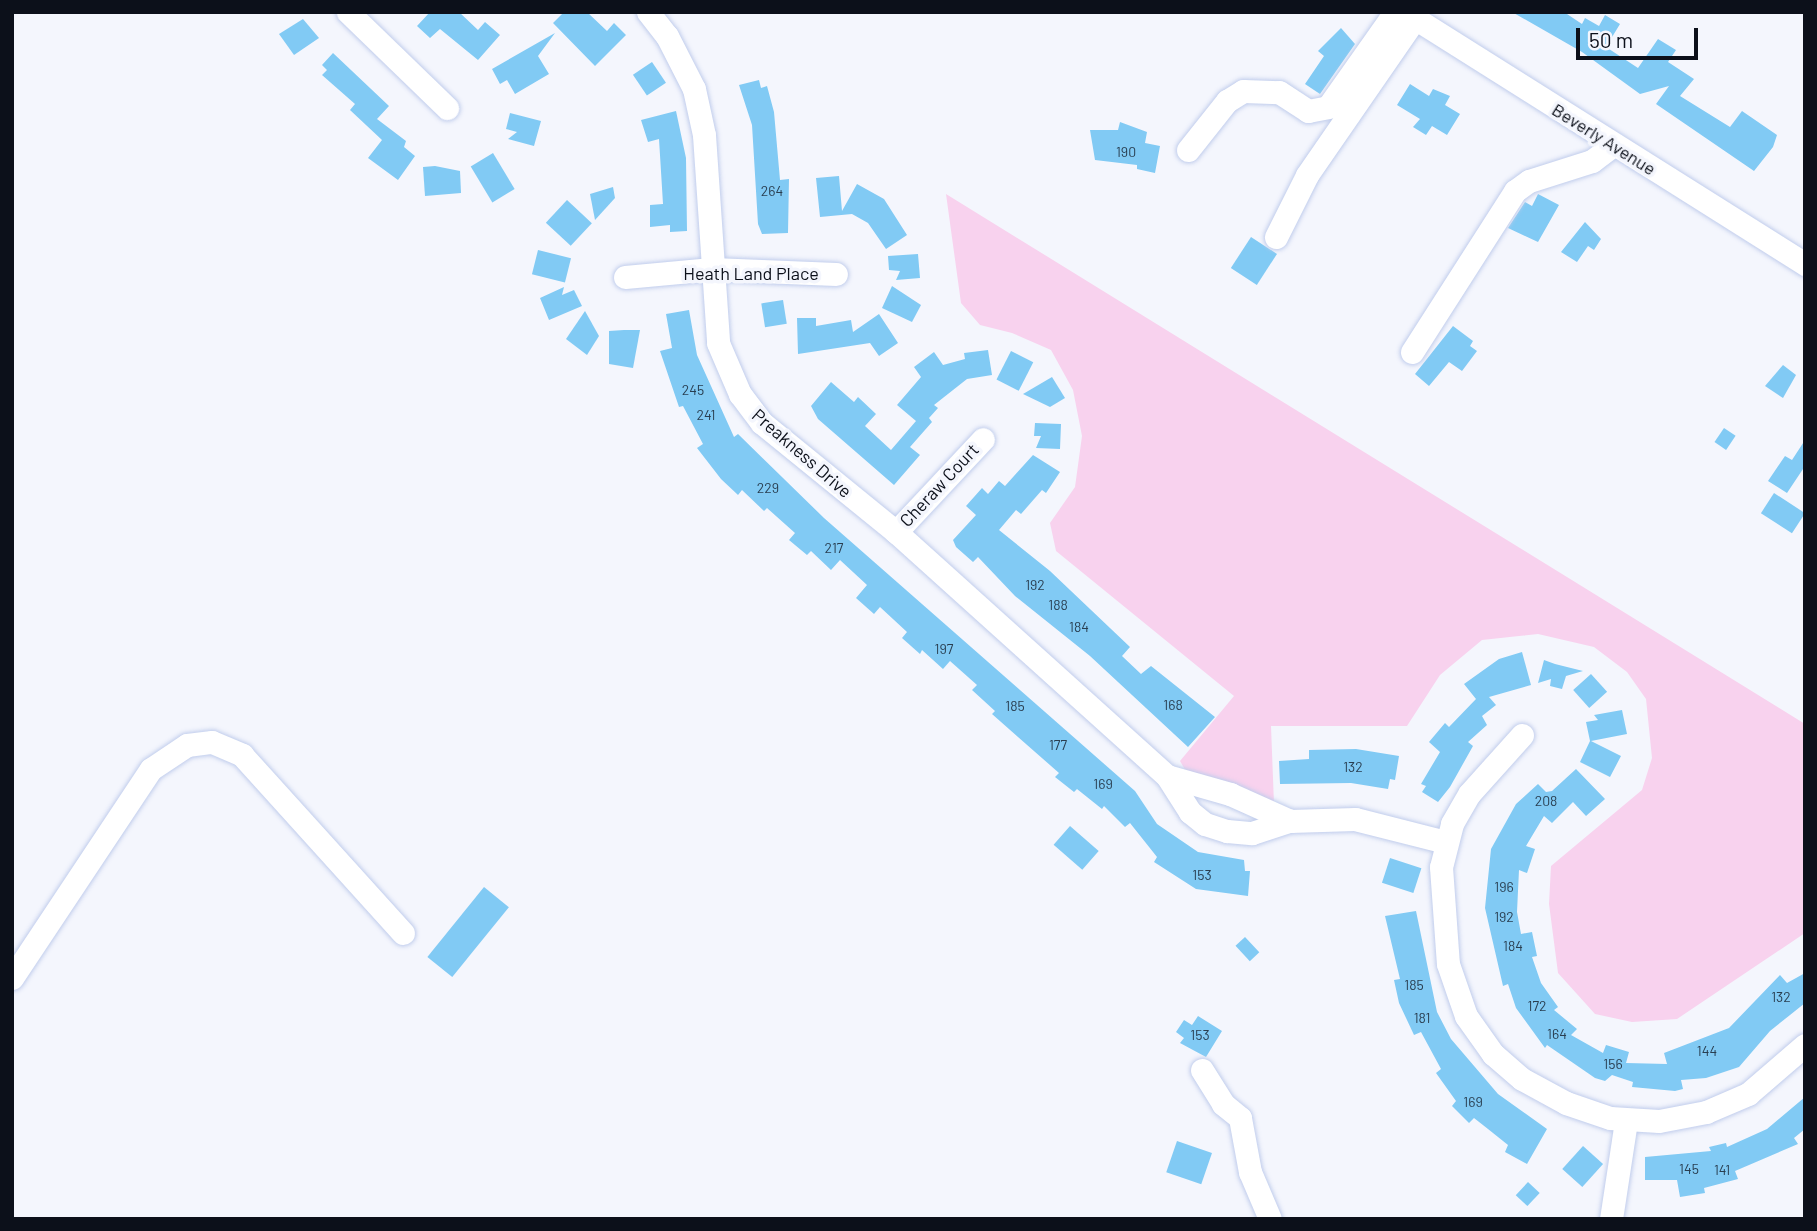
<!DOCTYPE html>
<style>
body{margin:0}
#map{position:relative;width:1817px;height:1231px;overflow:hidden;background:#f4f6fd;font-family:Barlow,sans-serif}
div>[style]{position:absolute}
.green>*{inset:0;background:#f8d2ee}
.building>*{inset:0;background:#81caf4;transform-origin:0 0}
.roads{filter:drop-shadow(0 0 2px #c1cdec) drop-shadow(0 0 2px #c1cdec)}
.minor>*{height:23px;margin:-11.5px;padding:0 11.5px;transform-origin:11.5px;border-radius:11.5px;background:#fff}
span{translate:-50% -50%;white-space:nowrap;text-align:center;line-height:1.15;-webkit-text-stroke:7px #f4f6fd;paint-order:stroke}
.number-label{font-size:14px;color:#293e50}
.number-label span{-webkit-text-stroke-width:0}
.street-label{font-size:18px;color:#0c101a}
.frame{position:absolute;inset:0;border:14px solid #0c101a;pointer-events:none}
.scale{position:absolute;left:1576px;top:28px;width:122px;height:32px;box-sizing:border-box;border:4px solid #0c101a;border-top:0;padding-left:9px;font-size:21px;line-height:24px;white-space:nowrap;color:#0c101a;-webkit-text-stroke:5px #f4f6fd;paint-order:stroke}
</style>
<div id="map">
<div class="green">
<div style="clip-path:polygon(946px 194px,1805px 724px,1805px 933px,1677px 1019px,1632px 1022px,1595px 1014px,1558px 973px,1549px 904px,1551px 866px,1642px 790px,1652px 758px,1646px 699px,1627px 672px,1594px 647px,1538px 634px,1482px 640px,1440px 675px,1407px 726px,1271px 726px,1274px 804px,1187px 773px,1180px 761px,1234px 696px,1056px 551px,1050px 523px,1075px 487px,1082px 436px,1073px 390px,1051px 350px,1012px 333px,980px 325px,961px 303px)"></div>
</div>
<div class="building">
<div style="clip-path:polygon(430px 12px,459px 12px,478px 30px,485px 22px,500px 35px,478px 60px,440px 29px,430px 38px,417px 26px)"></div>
<div style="clip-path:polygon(564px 12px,587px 12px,607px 31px,614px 23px,626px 35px,595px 66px,553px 23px)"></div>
<div style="clip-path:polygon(1512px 12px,1564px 12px,1582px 24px,1585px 18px,1599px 26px,1605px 15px,1620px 24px,1606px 47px,1638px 68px,1658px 39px,1676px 50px,1668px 62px,1694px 79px,1680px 96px,1730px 127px,1742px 111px,1777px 135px,1773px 147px,1754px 171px,1656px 104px,1669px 86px,1640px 94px,1582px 52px)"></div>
<div style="clip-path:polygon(303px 19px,319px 38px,294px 55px,279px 34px)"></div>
<div style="clip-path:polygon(1341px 28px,1355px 44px,1320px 94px,1305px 84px,1324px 56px,1318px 51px)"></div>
<div style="clip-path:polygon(555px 33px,538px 56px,549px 74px,515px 94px,507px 80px,500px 84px,492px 69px)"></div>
<div style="clip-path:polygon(333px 53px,389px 106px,377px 119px,406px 141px,404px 147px,415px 156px,398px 180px,368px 158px,382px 140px,350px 110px,355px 104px,322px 75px,327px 70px,322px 65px)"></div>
<div style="left:652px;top:62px;width:25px;height:23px;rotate:56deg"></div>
<div style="clip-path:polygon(759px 80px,761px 88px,767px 86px,774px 112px,780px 180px,789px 179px,788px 233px,762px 234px,758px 224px,752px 125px,739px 85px)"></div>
<div style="clip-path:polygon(1410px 84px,1429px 96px,1433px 89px,1450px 96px,1445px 105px,1460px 114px,1447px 135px,1432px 126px,1426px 135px,1413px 127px,1420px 119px,1397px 105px)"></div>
<div style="clip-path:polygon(676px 111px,686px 158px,687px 231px,670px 232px,670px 225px,650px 227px,650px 205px,663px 204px,659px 139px,648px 142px,641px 120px)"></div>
<div style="clip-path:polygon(510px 113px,541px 121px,534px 146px,508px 139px,517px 132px,506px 129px)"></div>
<div style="clip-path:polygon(1120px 122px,1147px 132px,1145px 143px,1160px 146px,1155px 173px,1137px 169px,1137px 165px,1095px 160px,1090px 130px,1118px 130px)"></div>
<div style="left:493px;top:153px;width:42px;height:26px;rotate:59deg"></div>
<div style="clip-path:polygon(435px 166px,460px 171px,461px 193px,425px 196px,423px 167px)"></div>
<div style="clip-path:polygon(839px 176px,842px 211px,857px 184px,884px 199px,907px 235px,886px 249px,868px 223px,852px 214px,820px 217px,816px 178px)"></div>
<div style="clip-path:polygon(613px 187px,615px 198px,595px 220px,590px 194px)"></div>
<div style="clip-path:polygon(1538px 194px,1559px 205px,1538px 242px,1508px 228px,1525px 202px,1532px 206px)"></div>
<div style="left:567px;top:200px;width:34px;height:31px;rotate:43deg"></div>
<div style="clip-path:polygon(1585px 222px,1601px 239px,1594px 250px,1588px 246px,1577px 262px,1561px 252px)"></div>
<div style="left:1251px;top:237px;width:31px;height:37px;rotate:33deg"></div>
<div style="left:538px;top:250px;width:34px;height:25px;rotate:14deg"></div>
<div style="clip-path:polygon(918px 254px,920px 278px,896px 280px,900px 271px,889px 270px,888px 256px)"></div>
<div style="clip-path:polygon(892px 286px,921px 305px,912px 322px,882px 308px)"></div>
<div style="clip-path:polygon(564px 287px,562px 295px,574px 290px,582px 306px,549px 320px,540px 298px)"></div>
<div style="left:783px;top:300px;width:24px;height:22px;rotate:81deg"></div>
<div style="clip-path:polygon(689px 310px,697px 355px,734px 437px,738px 434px,824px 518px,1135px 791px,1157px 824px,1198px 852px,1244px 860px,1245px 871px,1250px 871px,1248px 896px,1196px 889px,1154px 862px,1157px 857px,1130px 823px,1125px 827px,1104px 806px,1102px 809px,1077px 789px,1074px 792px,1055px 777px,1059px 773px,992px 714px,995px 711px,972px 690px,977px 685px,950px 661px,943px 669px,922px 650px,920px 654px,902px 638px,907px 632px,880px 607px,874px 614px,856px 598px,867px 585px,840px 560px,831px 570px,811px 551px,807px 555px,789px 540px,795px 533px,767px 508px,764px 511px,742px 490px,738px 495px,721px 479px,697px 448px,703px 444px,683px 406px,679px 407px,660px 351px,672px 348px,666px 314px)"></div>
<div style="clip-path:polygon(585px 311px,599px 336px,587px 355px,566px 339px)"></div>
<div style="clip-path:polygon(879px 314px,898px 343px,879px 356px,870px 343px,798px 354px,797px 318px,816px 318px,816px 326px,851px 320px,853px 332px)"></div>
<div style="clip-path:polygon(1453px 326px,1473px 341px,1470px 346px,1477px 351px,1462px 371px,1449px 362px,1429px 386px,1415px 374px)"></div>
<div style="clip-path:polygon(624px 330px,640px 330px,633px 368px,609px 364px,609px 331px)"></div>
<div style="clip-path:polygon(988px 350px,992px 375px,967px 379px,934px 405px,938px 408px,929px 418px,932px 422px,910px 447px,920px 455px,894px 485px,818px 419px,811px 406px,831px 382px,854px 402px,858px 397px,876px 414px,865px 426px,891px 450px,916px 421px,897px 405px,921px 377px,914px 367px,934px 352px,943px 365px,965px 359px,964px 353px)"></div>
<div style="left:1011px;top:351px;width:25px;height:32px;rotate:27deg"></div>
<div style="clip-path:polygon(1783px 365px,1796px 375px,1783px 398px,1765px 386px)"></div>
<div style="clip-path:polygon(1052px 377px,1065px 398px,1050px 407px,1023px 394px)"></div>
<div style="clip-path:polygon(1035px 423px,1061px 424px,1060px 449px,1036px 448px,1041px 436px,1034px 436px)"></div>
<div style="left:1724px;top:428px;width:14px;height:17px;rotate:34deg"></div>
<div style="clip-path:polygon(1805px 440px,1805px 466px,1787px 493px,1768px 481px,1785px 456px,1792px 460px)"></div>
<div style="clip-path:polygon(1033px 455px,1060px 472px,1046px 493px,1042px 490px,1021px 514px,1016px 510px,999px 530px,1050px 571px,1130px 647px,1122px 656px,1141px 674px,1151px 666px,1215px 717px,1188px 747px,1090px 656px,1015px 596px,978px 557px,973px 562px,956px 547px,953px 540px,976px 515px,966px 506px,982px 488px,988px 494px,999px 481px,1005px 486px)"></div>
<div style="left:1774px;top:493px;width:37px;height:24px;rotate:33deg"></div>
<div style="clip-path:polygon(1522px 652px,1531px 685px,1489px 697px,1496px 705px,1482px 716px,1487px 725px,1468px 742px,1473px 746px,1450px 787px,1438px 802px,1422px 792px,1426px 786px,1421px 784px,1440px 752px,1429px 742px,1445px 723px,1449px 727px,1476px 699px,1464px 684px,1499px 659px)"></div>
<div style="clip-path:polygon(1544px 660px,1555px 664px,1583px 671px,1566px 676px,1562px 689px,1550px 686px,1551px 679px,1538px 683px)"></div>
<div style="left:1591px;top:674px;width:24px;height:24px;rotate:48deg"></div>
<div style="clip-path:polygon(1622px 710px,1627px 734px,1591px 741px,1621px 756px,1610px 777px,1580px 762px,1590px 741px,1586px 722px,1598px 720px,1594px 715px)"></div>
<div style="clip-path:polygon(1356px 749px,1399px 756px,1395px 780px,1390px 779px,1388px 789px,1351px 783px,1280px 784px,1279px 761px,1309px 759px,1309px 750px)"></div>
<div style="clip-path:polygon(1576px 769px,1605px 799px,1586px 816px,1573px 802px,1552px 823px,1544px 816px,1526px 846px,1535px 849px,1527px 873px,1519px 870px,1517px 912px,1521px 934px,1532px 932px,1537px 956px,1532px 957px,1541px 983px,1558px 1007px,1554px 1010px,1577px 1029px,1571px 1035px,1603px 1053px,1606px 1045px,1629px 1052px,1626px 1063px,1667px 1064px,1664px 1053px,1729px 1028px,1780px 975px,1787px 983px,1805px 973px,1805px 1003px,1770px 1031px,1739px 1067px,1706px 1078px,1681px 1080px,1683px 1089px,1675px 1091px,1632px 1087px,1633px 1082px,1612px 1075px,1605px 1081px,1595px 1078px,1547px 1045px,1545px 1048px,1516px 1008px,1508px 984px,1503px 986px,1485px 908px,1491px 849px,1516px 804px,1538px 784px,1546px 792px,1552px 791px)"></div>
<div style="left:1070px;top:826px;width:38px;height:25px;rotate:41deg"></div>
<div style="left:1390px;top:858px;width:33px;height:26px;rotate:18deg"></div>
<div style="left:484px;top:887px;width:32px;height:90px;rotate:39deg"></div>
<div style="clip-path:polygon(1416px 911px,1437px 1012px,1451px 1039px,1498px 1094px,1547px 1129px,1527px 1164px,1505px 1152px,1508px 1145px,1488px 1129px,1474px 1118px,1469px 1123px,1452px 1106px,1456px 1101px,1436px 1073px,1441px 1069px,1421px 1032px,1414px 1035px,1399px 1003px,1394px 980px,1400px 979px,1385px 916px)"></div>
<div style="left:1245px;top:937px;width:21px;height:13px;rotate:47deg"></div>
<div style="clip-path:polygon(1198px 1016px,1222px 1031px,1206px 1057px,1180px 1043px,1184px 1038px,1176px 1032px,1184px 1020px,1192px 1025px)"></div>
<div style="clip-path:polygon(1805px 1097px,1805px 1129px,1794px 1138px,1798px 1144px,1735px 1171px,1738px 1179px,1704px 1188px,1705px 1193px,1680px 1197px,1677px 1180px,1645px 1180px,1645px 1157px,1711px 1151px,1709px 1147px,1726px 1143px,1727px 1147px,1767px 1129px)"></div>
<div style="left:1177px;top:1141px;width:37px;height:33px;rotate:19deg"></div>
<div style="left:1583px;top:1146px;width:27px;height:31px;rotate:42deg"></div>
<div style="left:1528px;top:1182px;width:16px;height:18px;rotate:43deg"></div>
</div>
<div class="roads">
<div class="minor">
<div style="left:348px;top:12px;width:138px;rotate:44.1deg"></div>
<div style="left:648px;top:12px;width:31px;rotate:52deg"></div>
<div style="left:667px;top:36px;width:59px;rotate:63deg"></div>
<div style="left:694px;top:89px;width:47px;rotate:77.7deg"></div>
<div style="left:704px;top:135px;width:208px;rotate:86.1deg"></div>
<div style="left:718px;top:343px;width:56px;rotate:66.7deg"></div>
<div style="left:740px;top:394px;width:36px;rotate:53deg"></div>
<div style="left:762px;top:423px;width:173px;rotate:39.1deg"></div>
<div style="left:896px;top:532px;width:365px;rotate:42deg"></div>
<div style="left:1167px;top:776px;width:43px;rotate:57.4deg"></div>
<div style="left:1190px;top:812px;width:19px;rotate:39deg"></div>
<div style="left:1205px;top:824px;width:23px;rotate:18deg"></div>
<div style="left:1227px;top:831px;width:25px;rotate:5deg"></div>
<div style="left:1252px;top:833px;width:40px;rotate:-18deg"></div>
<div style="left:1290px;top:821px;width:65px;rotate:-1.8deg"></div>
<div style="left:1355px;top:819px;width:94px;rotate:14.2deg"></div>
<div style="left:1405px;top:12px;width:473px;rotate:32.2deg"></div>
<div style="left:1188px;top:150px;width:63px;rotate:-51.5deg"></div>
<div style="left:1227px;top:101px;width:19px;rotate:-32deg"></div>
<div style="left:1243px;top:91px;width:36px;rotate:2deg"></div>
<div style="left:1279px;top:92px;width:35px;rotate:33deg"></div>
<div style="left:1308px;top:111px;width:20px;rotate:-11deg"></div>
<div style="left:1328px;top:107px;width:116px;rotate:-54.8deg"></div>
<div style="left:1276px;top:237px;width:69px;rotate:-63.4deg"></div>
<div style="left:1307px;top:175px;width:188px;rotate:-55.4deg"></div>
<div style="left:625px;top:277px;width:87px;rotate:-5.3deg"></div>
<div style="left:712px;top:269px;width:124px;rotate:2.3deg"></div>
<div style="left:1412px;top:352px;width:191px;rotate:-57.4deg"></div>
<div style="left:1515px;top:191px;width:17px;rotate:-36deg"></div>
<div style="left:1529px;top:181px;width:66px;rotate:-17.6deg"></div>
<div style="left:1592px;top:161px;width:26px;rotate:-37deg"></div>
<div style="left:896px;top:532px;width:127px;rotate:-46.9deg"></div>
<div style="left:1522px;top:735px;width:79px;rotate:131.9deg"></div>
<div style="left:1469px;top:794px;width:34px;rotate:120deg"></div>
<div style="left:1452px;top:824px;width:44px;rotate:104.3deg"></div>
<div style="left:1441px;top:867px;width:97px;rotate:85.9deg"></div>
<div style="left:1448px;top:964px;width:55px;rotate:70.9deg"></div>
<div style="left:1466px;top:1016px;width:47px;rotate:54.6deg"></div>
<div style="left:1493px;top:1054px;width:38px;rotate:41deg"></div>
<div style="left:1522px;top:1079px;width:50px;rotate:28.6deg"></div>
<div style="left:1566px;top:1103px;width:46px;rotate:18.8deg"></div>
<div style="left:1610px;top:1118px;width:49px;rotate:3.5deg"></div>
<div style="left:1659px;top:1121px;width:48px;rotate:-10.8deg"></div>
<div style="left:1706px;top:1112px;width:46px;rotate:-23.2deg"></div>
<div style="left:1748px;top:1094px;width:75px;rotate:-40.7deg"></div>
<div style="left:1167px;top:776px;width:66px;rotate:15.9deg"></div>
<div style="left:1230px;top:794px;width:66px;rotate:24.2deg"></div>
<div style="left:12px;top:978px;width:251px;rotate:-56.4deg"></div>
<div style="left:151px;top:769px;width:43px;rotate:-33.7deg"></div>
<div style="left:187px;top:745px;width:25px;rotate:-7deg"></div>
<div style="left:212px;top:742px;width:33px;rotate:23deg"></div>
<div style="left:242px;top:755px;width:240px;rotate:47.9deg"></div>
<div style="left:1202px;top:1070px;width:40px;rotate:58deg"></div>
<div style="left:1223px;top:1104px;width:22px;rotate:39deg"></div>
<div style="left:1240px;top:1118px;width:55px;rotate:79.5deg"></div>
<div style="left:1250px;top:1172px;width:51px;rotate:66.9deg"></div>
<div style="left:1611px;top:1219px;width:99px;rotate:-81.3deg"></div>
</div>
</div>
<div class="number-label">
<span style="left:1126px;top:152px">190</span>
<span style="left:772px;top:191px">264</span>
<span style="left:693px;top:390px">245</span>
<span style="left:706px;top:415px">241</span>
<span style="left:768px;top:488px">229</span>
<span style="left:834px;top:548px">217</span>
<span style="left:1035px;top:585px">192</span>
<span style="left:1058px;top:605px">188</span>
<span style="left:1079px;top:627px">184</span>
<span style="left:944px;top:649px">197</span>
<span style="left:1173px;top:705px">168</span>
<span style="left:1015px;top:706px">185</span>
<span style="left:1058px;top:745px">177</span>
<span style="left:1353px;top:767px">132</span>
<span style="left:1103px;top:784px">169</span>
<span style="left:1546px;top:801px">208</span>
<span style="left:1202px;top:875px">153</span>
<span style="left:1504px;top:887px">196</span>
<span style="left:1504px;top:917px">192</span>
<span style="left:1513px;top:946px">184</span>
<span style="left:1414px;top:985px">185</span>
<span style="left:1781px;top:997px">132</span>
<span style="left:1537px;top:1006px">172</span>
<span style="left:1422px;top:1018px">181</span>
<span style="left:1557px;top:1034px">164</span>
<span style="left:1200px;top:1035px">153</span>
<span style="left:1707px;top:1051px">144</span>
<span style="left:1613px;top:1064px">156</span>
<span style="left:1473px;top:1102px">169</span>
<span style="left:1689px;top:1169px">145</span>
<span style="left:1722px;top:1170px">141</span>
</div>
<div class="street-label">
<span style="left:1604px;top:139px;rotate:32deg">Beverly Avenue</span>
<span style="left:751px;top:273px">Heath Land Place</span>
<span style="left:802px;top:453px;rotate:41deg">Preakness Drive</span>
<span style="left:939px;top:485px;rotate:-47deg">Cheraw Court</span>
</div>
<div class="frame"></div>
<div class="scale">50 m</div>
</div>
